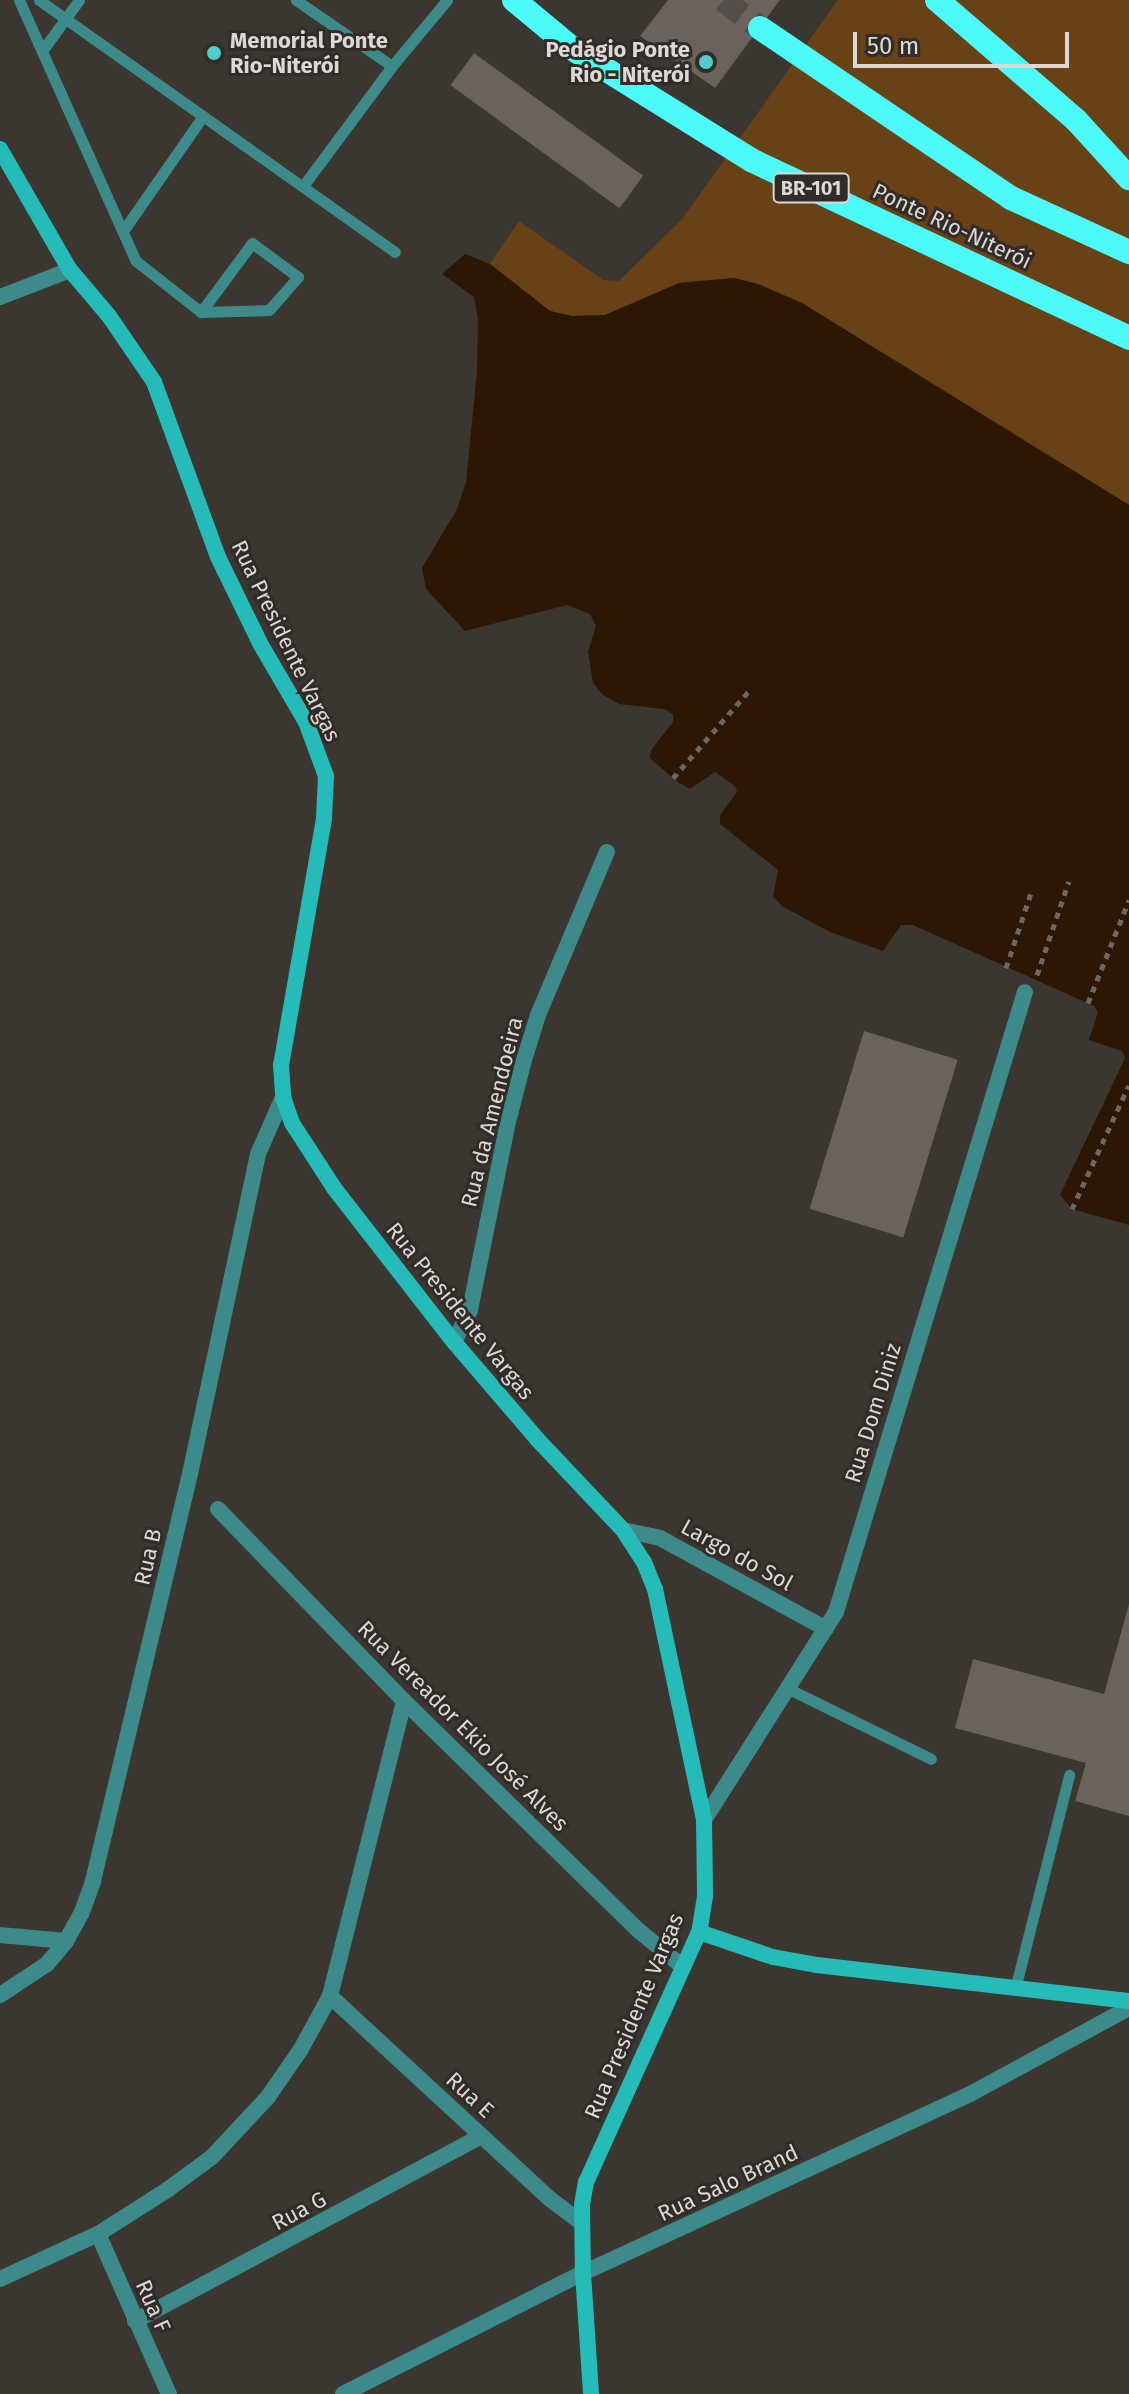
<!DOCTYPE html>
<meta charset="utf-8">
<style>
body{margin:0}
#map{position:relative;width:1129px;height:2394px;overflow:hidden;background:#3b3630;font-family:"Fira Sans",sans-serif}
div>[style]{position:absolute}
.green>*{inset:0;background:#684116}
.water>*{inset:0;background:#2b1704}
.building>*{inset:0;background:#69625d;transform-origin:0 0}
.highway-tunnel>*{height:24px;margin-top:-12px;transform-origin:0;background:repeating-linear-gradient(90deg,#534e49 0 24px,transparent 0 36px)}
.path>*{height:5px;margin-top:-2.5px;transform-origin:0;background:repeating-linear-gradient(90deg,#6b6762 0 6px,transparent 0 12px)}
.lane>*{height:11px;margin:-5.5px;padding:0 5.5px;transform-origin:5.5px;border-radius:5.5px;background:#3c8b8a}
.street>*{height:16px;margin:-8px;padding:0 8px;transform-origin:8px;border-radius:8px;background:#3c8b8a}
.secondary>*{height:16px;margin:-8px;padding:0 8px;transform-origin:8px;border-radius:8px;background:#24bbb8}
.highway>*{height:24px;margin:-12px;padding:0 12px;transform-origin:12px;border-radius:12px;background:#4cfaf7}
.dots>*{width:22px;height:22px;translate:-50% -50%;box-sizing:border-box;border:4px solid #312c27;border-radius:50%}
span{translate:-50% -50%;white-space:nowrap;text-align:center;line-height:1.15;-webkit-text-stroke:6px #312c27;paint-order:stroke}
.shield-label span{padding:2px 6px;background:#312c27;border:2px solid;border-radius:6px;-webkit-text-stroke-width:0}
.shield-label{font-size:20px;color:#dcd8d5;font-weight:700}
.poi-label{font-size:22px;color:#dcd8d5;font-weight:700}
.left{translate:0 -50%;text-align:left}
.right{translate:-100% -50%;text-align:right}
.street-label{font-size:22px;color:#dcd8d5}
.scale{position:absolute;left:853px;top:32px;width:216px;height:36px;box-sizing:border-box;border:4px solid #dcd8d5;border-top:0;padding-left:10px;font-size:24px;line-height:28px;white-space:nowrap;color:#dcd8d5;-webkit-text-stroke:6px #312c27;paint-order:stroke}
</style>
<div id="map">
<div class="green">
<div style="clip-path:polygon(838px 0,1129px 0,1129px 505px,802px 303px,758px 284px,734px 278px,679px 283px,605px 315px,572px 316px,550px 311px,490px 264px,519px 221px,603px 280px,619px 281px,682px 219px)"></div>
</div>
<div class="water">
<div style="clip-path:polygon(465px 254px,490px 264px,550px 311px,572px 316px,605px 315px,679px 283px,734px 278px,758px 284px,802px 303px,1129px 505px,1129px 1225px,1072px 1209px,1060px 1195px,1125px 1058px,1122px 1051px,1089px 1040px,1098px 1012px,1094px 1006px,913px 925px,901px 925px,883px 951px,830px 932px,782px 906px,773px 896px,778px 870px,720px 824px,720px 815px,737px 792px,735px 786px,715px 772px,690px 789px,676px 781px,650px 758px,651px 750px,673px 722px,673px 714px,664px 709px,619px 704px,603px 695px,593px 683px,588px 652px,596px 626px,590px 614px,567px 605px,465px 631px,426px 589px,422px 568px,457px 509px,466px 482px,477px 371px,478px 319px,474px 297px,442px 274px)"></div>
</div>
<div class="building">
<div style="clip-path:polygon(668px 0,780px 0,715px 88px,640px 36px)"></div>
<div style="left:474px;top:53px;width:209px;height:40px;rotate:36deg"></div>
<div style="left:864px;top:1031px;width:98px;height:186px;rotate:17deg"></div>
<div style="clip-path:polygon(1129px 1604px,1129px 1816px,1075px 1801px,1086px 1763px,955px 1728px,973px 1659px,1104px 1694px)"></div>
</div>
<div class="highway-tunnel">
<div style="left:723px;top:0;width:46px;rotate:37.1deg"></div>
</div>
<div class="path">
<div style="left:673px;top:778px;width:116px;rotate:-48.9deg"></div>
<div style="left:1006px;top:968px;width:79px;rotate:-71.6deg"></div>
<div style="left:1037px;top:975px;width:99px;rotate:-71.2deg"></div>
<div style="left:1088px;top:1003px;width:111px;rotate:-68.3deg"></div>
<div style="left:1072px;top:1209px;width:136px;rotate:-65.3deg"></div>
</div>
<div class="lane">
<div style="left:19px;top:0;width:286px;rotate:65.9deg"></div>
<div style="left:136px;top:261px;width:83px;rotate:38.1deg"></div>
<div style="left:201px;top:312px;width:68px;rotate:-1.7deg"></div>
<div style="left:269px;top:310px;width:44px;rotate:-48.7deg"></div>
<div style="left:298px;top:277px;width:57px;rotate:-143.5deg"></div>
<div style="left:252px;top:243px;width:86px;rotate:126.5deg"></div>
<div style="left:39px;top:0;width:436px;rotate:35.3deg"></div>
<div style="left:296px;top:0;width:116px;rotate:34.5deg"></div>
<div style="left:42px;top:51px;width:63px;rotate:-54deg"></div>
<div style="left:303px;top:186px;width:149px;rotate:-53.4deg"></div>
<div style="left:392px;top:66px;width:86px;rotate:-50.2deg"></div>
<div style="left:123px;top:231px;width:140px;rotate:-55.2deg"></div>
<div style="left:789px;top:1689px;width:158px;rotate:26.2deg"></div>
<div style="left:1015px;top:1989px;width:221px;rotate:-75.8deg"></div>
</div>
<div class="street">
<div style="left:0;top:297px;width:75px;rotate:-21.1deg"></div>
<div style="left:454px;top:1342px;width:36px;rotate:-63deg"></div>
<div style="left:470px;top:1310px;width:192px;rotate:-78.6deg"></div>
<div style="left:508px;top:1122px;width:64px;rotate:-75.5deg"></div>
<div style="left:524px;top:1060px;width:47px;rotate:-72.7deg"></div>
<div style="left:538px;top:1015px;width:177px;rotate:-67.1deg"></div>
<div style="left:218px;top:1509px;width:267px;rotate:45.9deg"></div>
<div style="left:404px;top:1701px;width:327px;rotate:44.4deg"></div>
<div style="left:638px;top:1930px;width:58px;rotate:39.4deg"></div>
<div style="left:623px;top:1530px;width:38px;rotate:12deg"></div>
<div style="left:660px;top:1538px;width:189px;rotate:28.7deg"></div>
<div style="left:704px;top:1820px;width:246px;rotate:-57.6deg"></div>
<div style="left:836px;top:1612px;width:648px;rotate:-73.05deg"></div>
<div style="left:0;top:1935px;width:66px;rotate:5.2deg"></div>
<div style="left:0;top:1995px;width:56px;rotate:-33.4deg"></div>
<div style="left:47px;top:1964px;width:30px;rotate:-50deg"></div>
<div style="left:66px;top:1941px;width:33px;rotate:-61deg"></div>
<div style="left:82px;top:1912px;width:33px;rotate:-70deg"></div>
<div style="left:93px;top:1881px;width:418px;rotate:-76.6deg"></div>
<div style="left:190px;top:1474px;width:327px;rotate:-78deg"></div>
<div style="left:258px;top:1154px;width:62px;rotate:-66.3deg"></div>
<div style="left:330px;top:1996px;width:299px;rotate:42.7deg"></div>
<div style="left:550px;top:2199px;width:40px;rotate:37deg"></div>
<div style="left:98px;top:2234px;width:175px;rotate:66.1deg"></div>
<div style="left:0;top:2279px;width:108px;rotate:-24.7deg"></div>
<div style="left:98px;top:2234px;width:82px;rotate:-32.5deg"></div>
<div style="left:167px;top:2190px;width:56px;rotate:-36.3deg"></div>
<div style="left:212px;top:2157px;width:82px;rotate:-47deg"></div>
<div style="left:268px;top:2097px;width:58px;rotate:-55.5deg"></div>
<div style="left:301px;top:2049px;width:60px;rotate:-61.3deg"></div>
<div style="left:330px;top:1996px;width:304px;rotate:-75.9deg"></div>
<div style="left:135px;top:2321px;width:393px;rotate:-28.1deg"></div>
<div style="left:343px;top:2394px;width:269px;rotate:-26.8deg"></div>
<div style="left:583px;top:2273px;width:426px;rotate:-24.8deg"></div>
<div style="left:970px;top:2094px;width:181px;rotate:-28.4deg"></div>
</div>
<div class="secondary">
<div style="left:0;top:149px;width:140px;rotate:60deg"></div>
<div style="left:70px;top:270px;width:60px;rotate:49.7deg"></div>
<div style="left:109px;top:316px;width:80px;rotate:55.7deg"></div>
<div style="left:154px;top:382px;width:186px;rotate:69.9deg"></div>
<div style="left:218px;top:557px;width:98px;rotate:64deg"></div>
<div style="left:261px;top:645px;width:89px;rotate:59.7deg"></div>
<div style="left:306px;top:722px;width:58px;rotate:69.7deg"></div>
<div style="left:326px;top:776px;width:43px;rotate:92.7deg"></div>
<div style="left:324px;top:819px;width:250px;rotate:99.9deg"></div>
<div style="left:281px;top:1065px;width:32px;rotate:86deg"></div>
<div style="left:283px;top:1097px;width:28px;rotate:71deg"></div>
<div style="left:292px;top:1123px;width:77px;rotate:57.1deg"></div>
<div style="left:334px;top:1188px;width:195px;rotate:52.1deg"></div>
<div style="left:454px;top:1342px;width:128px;rotate:49.4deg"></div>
<div style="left:537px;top:1439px;width:125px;rotate:46.6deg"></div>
<div style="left:623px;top:1530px;width:38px;rotate:57deg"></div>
<div style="left:644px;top:1562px;width:29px;rotate:68deg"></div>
<div style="left:655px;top:1589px;width:236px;rotate:78deg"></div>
<div style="left:704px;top:1820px;width:76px;rotate:89.2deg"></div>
<div style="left:705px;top:1896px;width:36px;rotate:99deg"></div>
<div style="left:699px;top:1932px;width:274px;rotate:114.3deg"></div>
<div style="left:586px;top:2182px;width:23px;rotate:100deg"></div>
<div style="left:582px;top:2205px;width:68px;rotate:89.2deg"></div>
<div style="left:583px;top:2273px;width:121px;rotate:86.2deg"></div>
<div style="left:699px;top:1932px;width:78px;rotate:18.7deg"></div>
<div style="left:773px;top:1957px;width:45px;rotate:10.3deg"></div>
<div style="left:817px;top:1965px;width:314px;rotate:6.6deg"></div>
</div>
<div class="highway">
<div style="left:514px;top:0;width:77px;rotate:39.7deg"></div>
<div style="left:573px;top:49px;width:210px;rotate:31.9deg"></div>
<div style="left:751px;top:160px;width:418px;rotate:25.2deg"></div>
<div style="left:937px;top:0;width:184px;rotate:40.8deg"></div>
<div style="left:1076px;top:120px;width:79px;rotate:47.6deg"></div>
<div style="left:760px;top:28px;width:303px;rotate:34.1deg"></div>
<div style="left:1011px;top:198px;width:130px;rotate:24.6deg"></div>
</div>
<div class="dots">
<div style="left:214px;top:53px;background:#53cdcb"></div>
<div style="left:706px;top:62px;background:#53cdcb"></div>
</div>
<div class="shield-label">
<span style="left:811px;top:188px">BR-101</span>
</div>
<div class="poi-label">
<span class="left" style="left:230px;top:53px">Memorial Ponte<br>Rio-Niterói</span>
<span class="right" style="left:690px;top:62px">Pedágio Ponte<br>Rio - Niterói</span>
</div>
<div class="street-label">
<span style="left:952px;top:226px;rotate:25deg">Ponte Rio-Niterói</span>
<span style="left:286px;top:641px;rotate:64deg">Rua Presidente Vargas</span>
<span style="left:492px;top:1112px;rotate:-76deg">Rua da Amendoeira</span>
<span style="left:460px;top:1311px;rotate:51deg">Rua Presidente Vargas</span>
<span style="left:873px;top:1413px;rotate:-73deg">Rua Dom Diniz</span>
<span style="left:737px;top:1555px;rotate:29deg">Largo do Sol</span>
<span style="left:148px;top:1557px;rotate:-77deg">Rua B</span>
<span style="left:463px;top:1726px;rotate:45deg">Rua Vereador Ekio José Alves</span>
<span style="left:634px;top:2016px;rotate:-67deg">Rua Presidente Vargas</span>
<span style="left:470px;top:2095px;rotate:43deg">Rua E</span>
<span style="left:728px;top:2183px;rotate:-25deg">Rua Salo Brand</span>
<span style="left:299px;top:2211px;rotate:-28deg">Rua G</span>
<span style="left:153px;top:2306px;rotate:66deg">Rua F</span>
</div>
<div class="scale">50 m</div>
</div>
